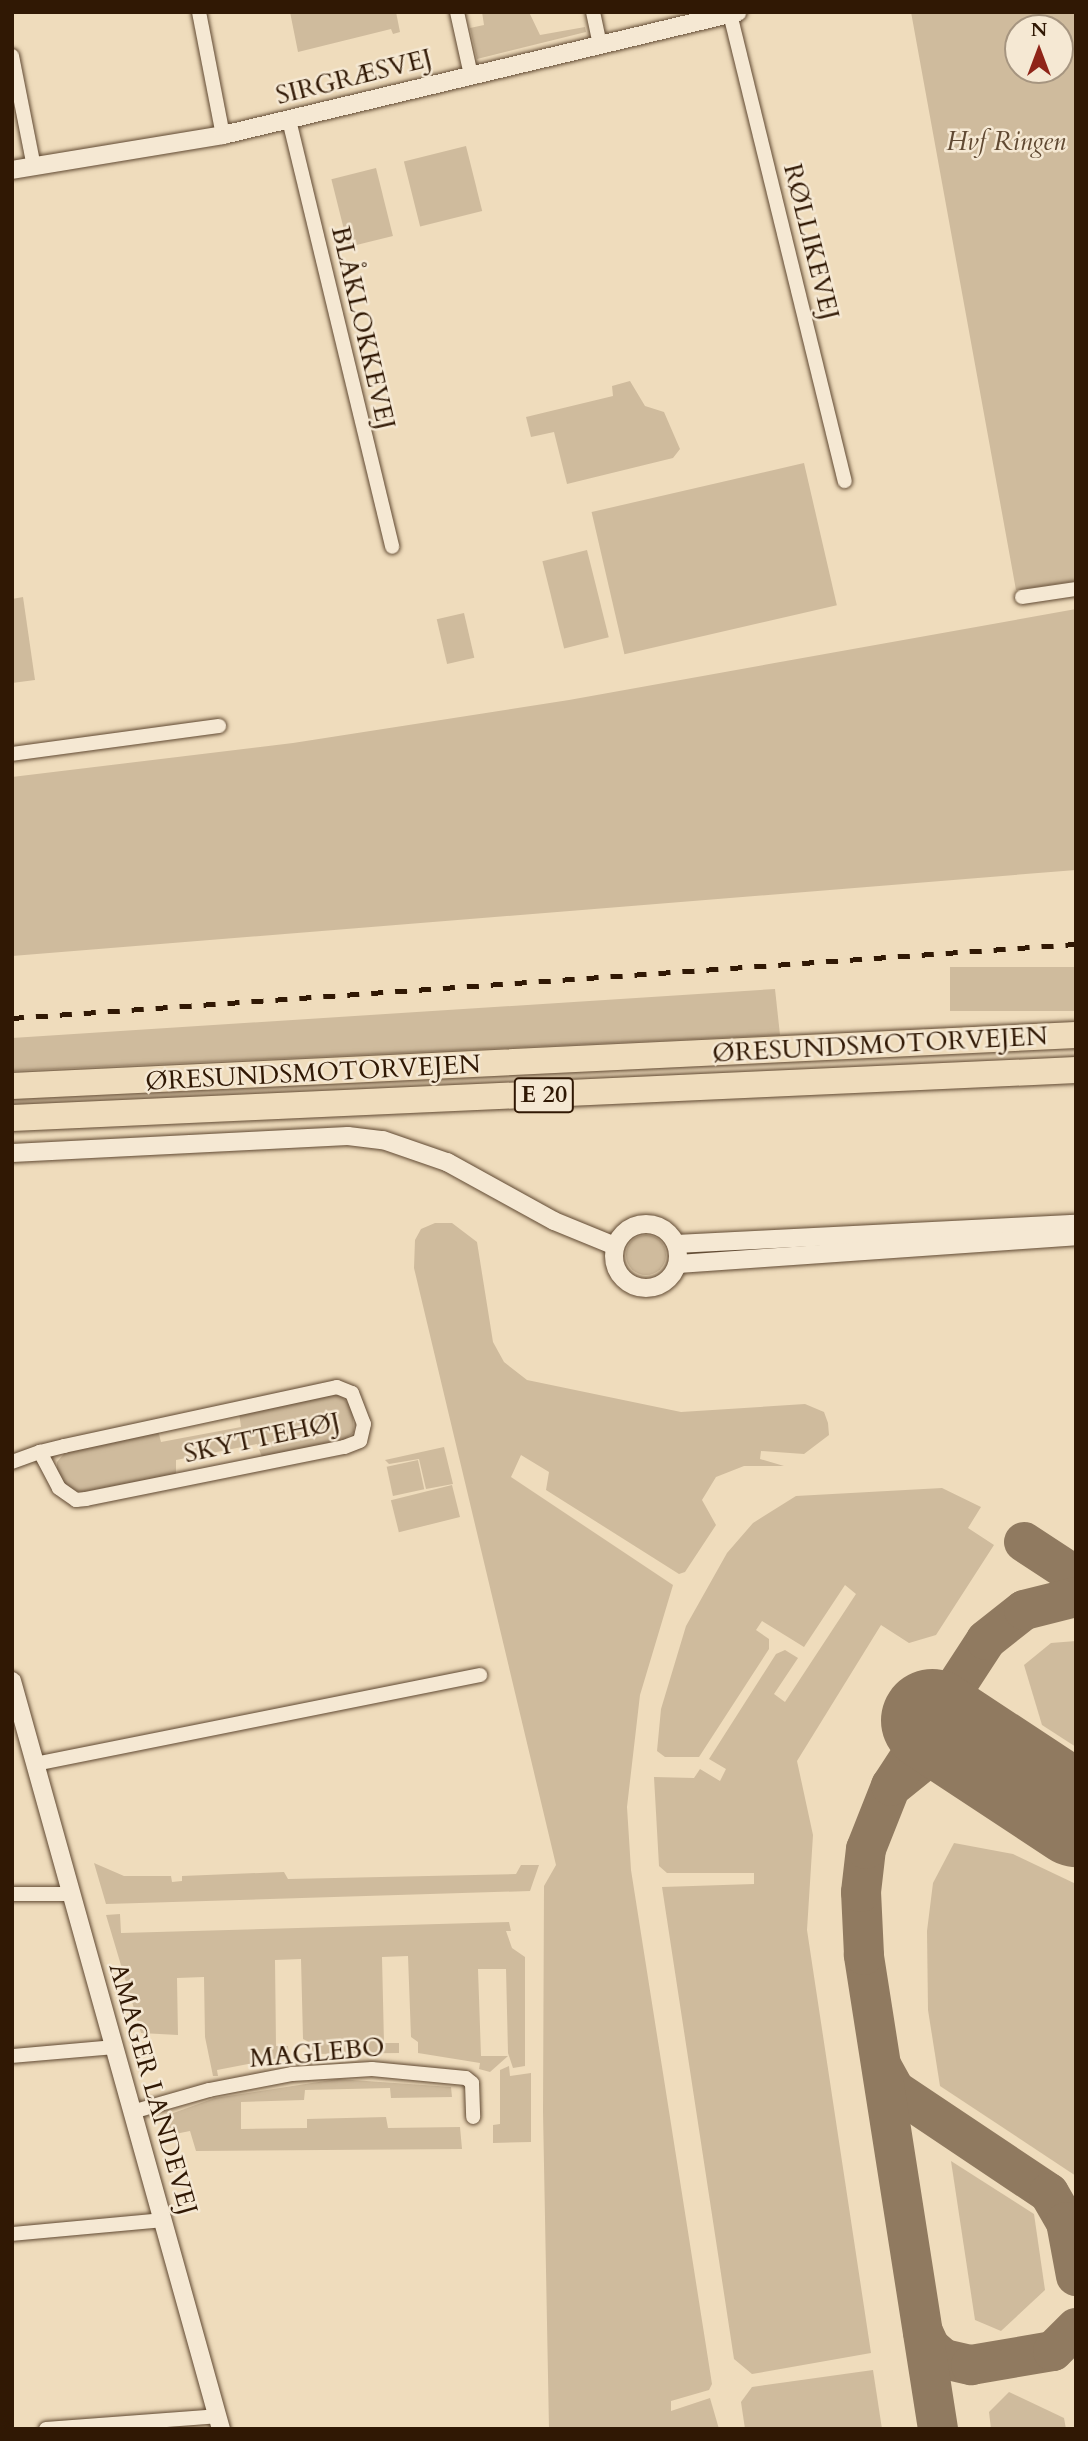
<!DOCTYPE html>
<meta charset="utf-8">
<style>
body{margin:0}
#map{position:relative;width:1088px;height:2441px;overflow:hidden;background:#efdcbc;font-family:Cardo,serif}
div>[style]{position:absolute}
.green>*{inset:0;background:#cfbb9d;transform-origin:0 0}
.round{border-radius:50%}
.taxiway>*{height:40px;margin:-20px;padding:0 20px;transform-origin:20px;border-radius:20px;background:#907a60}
.runway>*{height:103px;margin:-51.5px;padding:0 51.5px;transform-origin:51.5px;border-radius:51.5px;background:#907a60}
.roads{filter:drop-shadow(0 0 2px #604932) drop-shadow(0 0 2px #604932)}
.minor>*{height:14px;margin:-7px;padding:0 7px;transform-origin:7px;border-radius:7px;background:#f5e8d3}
.tertiary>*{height:18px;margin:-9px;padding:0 9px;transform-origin:9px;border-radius:9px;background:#f5e8d3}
.tertiary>.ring{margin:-9px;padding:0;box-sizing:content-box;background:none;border:18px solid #f5e8d3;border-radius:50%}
.motorway>*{height:26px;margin:-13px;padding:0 13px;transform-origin:13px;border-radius:13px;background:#efdcbc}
.rail>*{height:4.5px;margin-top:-2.25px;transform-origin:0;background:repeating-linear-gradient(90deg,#301804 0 12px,transparent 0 24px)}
span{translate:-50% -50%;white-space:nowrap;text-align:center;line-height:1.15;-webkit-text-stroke:5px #f5e8d3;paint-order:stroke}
.shield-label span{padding:2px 5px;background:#f5e8d3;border:2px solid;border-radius:5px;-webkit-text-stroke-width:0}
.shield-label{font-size:24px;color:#301804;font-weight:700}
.street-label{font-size:26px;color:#301804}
.park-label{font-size:26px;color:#604932;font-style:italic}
.frame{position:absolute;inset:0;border:14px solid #301804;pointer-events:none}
.north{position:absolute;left:1004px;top:14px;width:70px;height:70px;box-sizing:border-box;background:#f5e8d3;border:2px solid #a69580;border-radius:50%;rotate:0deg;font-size:19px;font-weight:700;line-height:28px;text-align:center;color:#301804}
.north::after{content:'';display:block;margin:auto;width:24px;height:32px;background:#8f2418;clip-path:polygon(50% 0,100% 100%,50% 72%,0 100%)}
</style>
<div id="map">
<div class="green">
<div style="clip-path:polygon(290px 12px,396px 12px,400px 32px,393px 34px,391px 29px,298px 52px)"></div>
<div style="clip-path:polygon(482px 12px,529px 12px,540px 35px,585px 27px,586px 32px,477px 59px,470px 28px,484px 25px)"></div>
<div style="clip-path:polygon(evenodd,911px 12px,1076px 12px,1076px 581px,1016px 590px,911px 12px,1018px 28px,1060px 28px,1060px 70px,1018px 70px,1018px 28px)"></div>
<div style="left:466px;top:146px;width:67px;height:64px;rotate:76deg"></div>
<div style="left:376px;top:168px;width:70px;height:46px;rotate:76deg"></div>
<div style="clip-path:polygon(630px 381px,645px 406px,664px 412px,680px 449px,673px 458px,567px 484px,554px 432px,531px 437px,526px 417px,613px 396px,612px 386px)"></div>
<div style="left:804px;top:463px;width:146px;height:218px;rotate:77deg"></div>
<div style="left:587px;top:550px;width:90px;height:46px;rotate:76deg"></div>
<div style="clip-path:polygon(23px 597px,35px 680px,12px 683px,12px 599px)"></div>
<div style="clip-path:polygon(1076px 609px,1076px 870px,12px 956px,12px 777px,293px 743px,569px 700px)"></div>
<div style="left:464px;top:613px;width:46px;height:28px;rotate:77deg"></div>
<div style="left:1076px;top:967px;width:44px;height:126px;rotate:90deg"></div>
<div style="clip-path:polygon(775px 989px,780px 1035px,12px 1071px,12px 1038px)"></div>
<div style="clip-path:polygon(435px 1223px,452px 1223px,477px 1242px,493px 1342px,504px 1362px,527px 1380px,681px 1412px,805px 1404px,824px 1412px,828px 1423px,829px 1435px,804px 1454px,761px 1451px,760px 1459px,784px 1466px,744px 1466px,716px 1477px,702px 1500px,716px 1525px,685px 1572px,679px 1574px,546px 1490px,549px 1472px,521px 1455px,511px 1477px,673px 1585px,640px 1695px,627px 1807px,631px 1870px,712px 2384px,709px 2390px,671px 2401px,671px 2411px,710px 2398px,719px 2429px,549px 2429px,543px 2112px,544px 1886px,556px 1865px,414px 1268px,415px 1240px,421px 1229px)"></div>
<div class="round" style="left:626px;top:1235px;width:40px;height:40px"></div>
<div style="clip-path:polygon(320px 1395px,340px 1395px,352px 1407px,354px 1432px,343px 1441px,262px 1457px,257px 1444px,176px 1460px,176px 1474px,82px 1492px,66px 1488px,57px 1471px,57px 1462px,68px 1449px,158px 1430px,161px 1442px,241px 1427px,239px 1412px)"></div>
<div style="clip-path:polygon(444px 1447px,453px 1484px,426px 1489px,419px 1459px,389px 1464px,385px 1460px)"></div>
<div style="left:418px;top:1460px;width:30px;height:32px;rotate:78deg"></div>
<div style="left:452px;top:1485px;width:33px;height:63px;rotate:76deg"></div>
<div style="clip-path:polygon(942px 1488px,981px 1507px,968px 1528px,994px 1545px,936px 1635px,909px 1643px,881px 1625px,797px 1761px,813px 1835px,807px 1930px,871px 2353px,752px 2374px,734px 2359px,662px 1887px,754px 1884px,754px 1873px,667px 1873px,659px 1866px,654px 1777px,694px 1778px,700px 1769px,720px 1781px,726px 1769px,709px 1759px,776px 1654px,785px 1650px,798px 1658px,774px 1694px,785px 1702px,856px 1594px,845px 1585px,804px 1647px,762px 1621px,756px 1630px,769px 1639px,769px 1649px,699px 1757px,665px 1757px,657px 1751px,661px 1709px,686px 1626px,727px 1553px,753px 1523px,796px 1496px)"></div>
<div style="clip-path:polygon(1076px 1641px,1076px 1747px,1042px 1725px,1024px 1665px,1051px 1643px)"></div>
<div style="clip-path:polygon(954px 1843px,1013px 1854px,1076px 1884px,1076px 2176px,940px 2086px,928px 2010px,927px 1931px,933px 1883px)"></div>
<div style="clip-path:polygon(94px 1863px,124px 1876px,171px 1876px,172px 1882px,182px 1881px,182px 1876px,284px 1872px,288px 1879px,516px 1874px,521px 1865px,539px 1865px,530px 1891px,106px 1904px)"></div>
<div style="clip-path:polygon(120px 1914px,121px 1933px,509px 1922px,511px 1931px,506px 1931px,512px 1948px,525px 1957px,525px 2066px,513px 2068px,508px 2053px,506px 1969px,478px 1969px,481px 2056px,508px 2056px,490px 2072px,479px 2069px,480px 2063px,418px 2053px,418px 2042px,411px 2037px,408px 1956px,382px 1957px,384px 2043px,399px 2043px,399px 2053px,313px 2054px,311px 2043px,303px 2039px,301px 1959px,275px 1960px,276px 2046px,288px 2046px,289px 2056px,217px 2070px,218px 2076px,213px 2076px,205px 2037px,204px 1977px,177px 1978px,178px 2035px,141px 2033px,129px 1991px,133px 1988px,126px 1982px,106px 1915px)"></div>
<div style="clip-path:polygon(509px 2066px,510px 2076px,531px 2073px,531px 2142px,493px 2143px,493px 2125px,500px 2124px,500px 2070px)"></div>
<div style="clip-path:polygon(338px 2079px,451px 2087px,452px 2097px,391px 2098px,390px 2088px,305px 2090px,304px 2100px,241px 2102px,241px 2129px,307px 2128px,307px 2119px,386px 2117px,388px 2128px,460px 2127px,462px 2149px,196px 2151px,190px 2131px,170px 2135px,165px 2116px,215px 2098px)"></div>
<div style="clip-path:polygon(951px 2161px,1034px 2214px,1045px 2290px,1001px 2331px,975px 2320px)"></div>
<div style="clip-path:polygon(873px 2370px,882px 2429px,745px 2429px,741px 2402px,752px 2387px)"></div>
<div style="clip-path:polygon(1009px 2392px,1064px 2418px,1066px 2429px,991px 2429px,989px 2412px)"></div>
</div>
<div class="taxiway">
<div style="left:1024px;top:1542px;width:62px;rotate:33.2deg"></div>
<div style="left:895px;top:1784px;width:36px;rotate:-39deg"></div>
<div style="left:923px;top:1761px;width:14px;rotate:-17deg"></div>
<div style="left:936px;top:1757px;width:30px;rotate:-4deg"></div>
<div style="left:966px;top:1755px;width:34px;rotate:17deg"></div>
<div style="left:882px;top:2067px;width:26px;rotate:61deg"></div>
<div style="left:895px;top:2090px;width:185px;rotate:33.8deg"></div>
<div style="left:1049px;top:2193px;width:34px;rotate:60deg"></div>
<div style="left:1066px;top:2222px;width:55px;rotate:79.5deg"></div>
<div style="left:923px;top:2332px;width:17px;rotate:65deg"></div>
<div style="left:930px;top:2347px;width:18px;rotate:41deg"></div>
<div style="left:944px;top:2359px;width:28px;rotate:13deg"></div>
<div style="left:971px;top:2365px;width:83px;rotate:-9.7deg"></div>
<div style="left:1053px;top:2351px;width:33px;rotate:-45deg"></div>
<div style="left:938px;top:2429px;width:480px;rotate:-98.9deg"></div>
<div style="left:864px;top:1955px;width:63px;rotate:-92.7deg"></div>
<div style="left:861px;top:1892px;width:43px;rotate:-83.4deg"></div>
<div style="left:866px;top:1849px;width:68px;rotate:-68.4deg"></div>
<div style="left:891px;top:1786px;width:174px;rotate:-56.9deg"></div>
<div style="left:986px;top:1640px;width:48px;rotate:-38.3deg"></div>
<div style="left:1024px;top:1610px;width:54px;rotate:-14deg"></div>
</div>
<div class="runway">
<div style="left:932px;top:1720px;width:173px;rotate:33.4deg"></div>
</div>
<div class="roads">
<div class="minor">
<div style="left:199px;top:12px;width:125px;rotate:79deg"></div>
<div style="left:457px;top:12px;width:65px;rotate:77.5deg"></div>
<div style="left:593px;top:12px;width:34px;rotate:78deg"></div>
<div style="left:730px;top:14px;width:481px;rotate:76.2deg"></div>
<div style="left:12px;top:56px;width:113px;rotate:78.8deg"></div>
<div style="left:289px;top:120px;width:439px;rotate:76.4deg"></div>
<div style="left:1022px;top:597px;width:55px;rotate:-8.4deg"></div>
<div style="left:12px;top:754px;width:209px;rotate:-7.7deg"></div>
<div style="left:12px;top:1462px;width:30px;rotate:-20deg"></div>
<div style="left:40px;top:1452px;width:25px;rotate:-14deg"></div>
<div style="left:64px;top:1446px;width:279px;rotate:-12.2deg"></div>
<div style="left:337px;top:1387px;width:16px;rotate:22deg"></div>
<div style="left:352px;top:1393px;width:33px;rotate:69deg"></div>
<div style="left:364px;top:1424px;width:17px;rotate:103deg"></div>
<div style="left:360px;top:1441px;width:17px;rotate:159deg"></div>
<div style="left:344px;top:1447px;width:263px;rotate:168.6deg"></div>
<div style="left:86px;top:1499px;width:10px;rotate:174deg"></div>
<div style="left:76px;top:1500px;width:21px;rotate:-145deg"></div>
<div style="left:59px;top:1488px;width:41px;rotate:-117.8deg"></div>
<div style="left:35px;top:1764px;width:454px;rotate:-11.3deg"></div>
<div style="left:12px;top:1894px;width:59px"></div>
<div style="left:12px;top:2056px;width:102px;rotate:-5deg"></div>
<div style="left:132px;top:2112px;width:80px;rotate:-15.9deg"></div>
<div style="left:209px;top:2090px;width:85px;rotate:-10.9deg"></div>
<div style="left:292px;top:2074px;width:80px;rotate:-3.6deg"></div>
<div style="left:372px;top:2069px;width:94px;rotate:5.5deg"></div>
<div style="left:466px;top:2078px;width:8px;rotate:40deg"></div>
<div style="left:472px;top:2083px;width:34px;rotate:88deg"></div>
<div style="left:12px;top:2234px;width:151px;rotate:-5.3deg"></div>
<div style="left:46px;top:2429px;width:171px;rotate:-4.3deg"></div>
</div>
<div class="tertiary">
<div style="left:12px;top:170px;width:214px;rotate:-9.4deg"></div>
<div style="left:223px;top:135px;width:529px;rotate:-13.43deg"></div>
<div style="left:12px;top:1153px;width:336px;rotate:-2.9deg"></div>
<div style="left:348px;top:1136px;width:35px;rotate:7deg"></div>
<div style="left:383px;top:1140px;width:68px;rotate:19deg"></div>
<div style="left:447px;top:1162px;width:122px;rotate:28.9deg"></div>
<div style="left:554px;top:1221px;width:66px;rotate:22.3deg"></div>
<div class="ring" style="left:614px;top:1224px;width:46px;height:46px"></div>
<div style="left:676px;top:1244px;width:400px;rotate:-2.9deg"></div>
<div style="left:678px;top:1264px;width:399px;rotate:-4deg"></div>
<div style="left:12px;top:1681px;width:777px;rotate:74.39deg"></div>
</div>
<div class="motorway">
<div style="left:12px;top:1086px;width:1065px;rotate:-2.74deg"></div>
<div style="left:12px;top:1118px;width:1065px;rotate:-2.58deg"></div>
</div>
</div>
<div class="rail">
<div style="left:12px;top:1018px;width:1067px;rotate:-3.98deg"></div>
</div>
<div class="shield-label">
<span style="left:544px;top:1095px">E 20</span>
</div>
<div class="street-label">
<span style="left:354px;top:77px;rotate:-14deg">SIRGRÆSVEJ</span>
<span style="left:811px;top:242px;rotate:76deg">RØLLIKEVEJ</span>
<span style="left:363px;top:328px;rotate:77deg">BLÅKLOKKEVEJ</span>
<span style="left:880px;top:1045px;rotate:-3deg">ØRESUNDSMOTORVEJEN</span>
<span style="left:313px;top:1073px;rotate:-3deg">ØRESUNDSMOTORVEJEN</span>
<span style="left:262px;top:1438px;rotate:-12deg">SKYTTEHØJ</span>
<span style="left:317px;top:2053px;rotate:-5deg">MAGLEBO</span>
<span style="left:153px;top:2089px;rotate:74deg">AMAGER LANDEVEJ</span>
</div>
<div class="park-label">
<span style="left:1006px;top:142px">Hvf Ringen</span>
</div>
<div class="frame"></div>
<div class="north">N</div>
</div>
